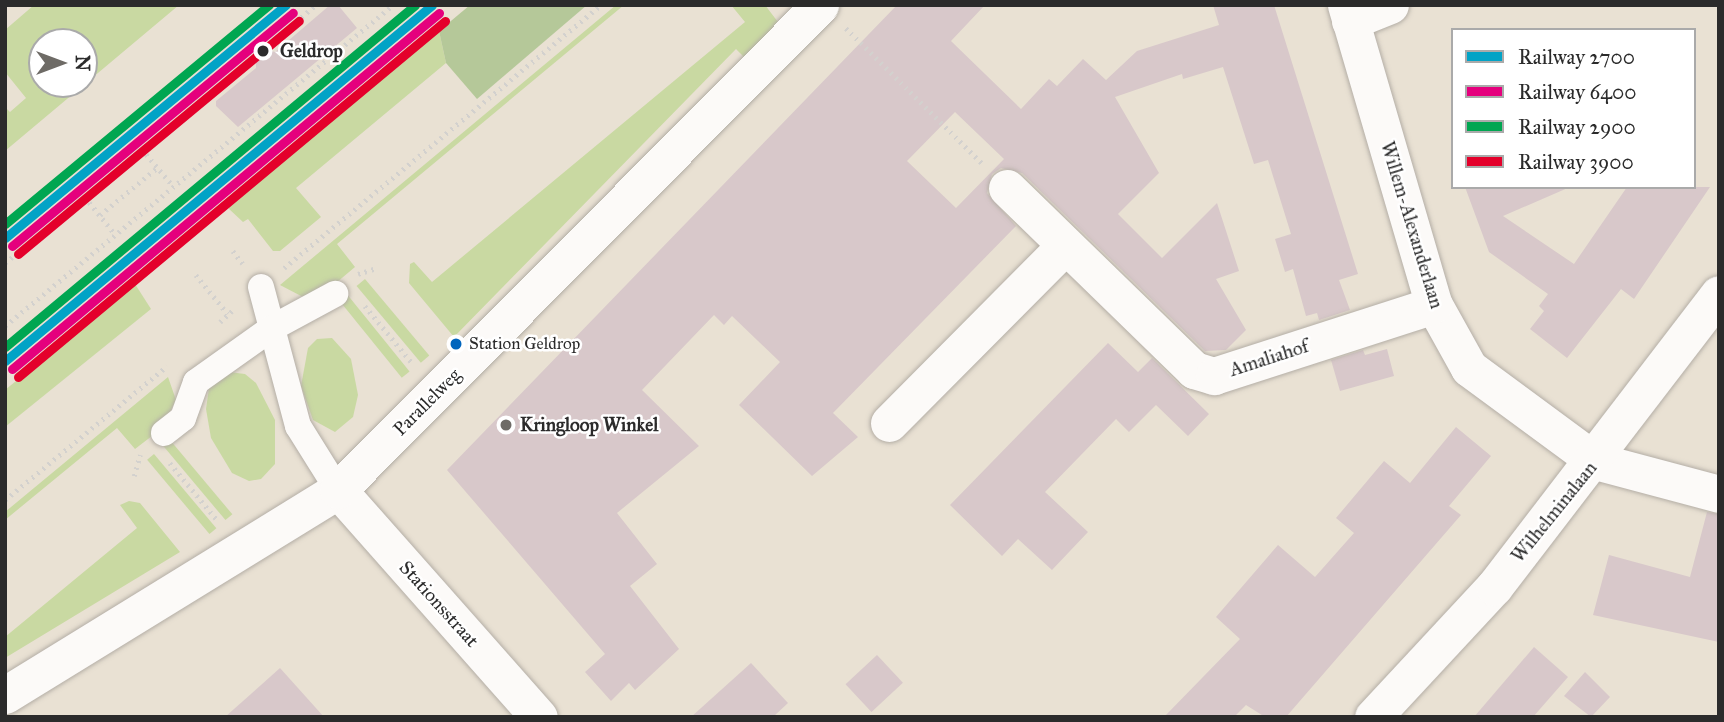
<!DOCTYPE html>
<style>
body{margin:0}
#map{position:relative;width:1724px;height:722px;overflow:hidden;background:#e9e1d3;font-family:"IM FELL Great Primer",serif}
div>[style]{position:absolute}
.green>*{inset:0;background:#c9d9a2;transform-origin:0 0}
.forest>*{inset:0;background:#b5c899}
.building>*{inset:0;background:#d8c8ca;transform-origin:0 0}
.path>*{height:4.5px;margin-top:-2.25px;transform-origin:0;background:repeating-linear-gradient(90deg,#d3d1ce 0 2px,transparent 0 7px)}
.roads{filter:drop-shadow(0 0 2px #b4aea6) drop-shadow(0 0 2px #b4aea6)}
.pedestrian>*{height:26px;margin:-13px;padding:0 13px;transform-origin:13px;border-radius:13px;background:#fcfaf8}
.minor>*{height:37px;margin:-18.5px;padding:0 18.5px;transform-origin:18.5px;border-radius:18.5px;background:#fcfaf8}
.rail-1>*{height:9px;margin:-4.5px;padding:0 4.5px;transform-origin:4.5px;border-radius:4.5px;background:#02a3c6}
.rail-2>*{height:9px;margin:-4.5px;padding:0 4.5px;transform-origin:4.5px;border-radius:4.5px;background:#e5007d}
.rail-3>*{height:9px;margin:-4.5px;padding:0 4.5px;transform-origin:4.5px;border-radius:4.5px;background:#00a651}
.rail-4>*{height:9px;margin:-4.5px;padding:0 4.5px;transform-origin:4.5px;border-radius:4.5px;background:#e4002b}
.dots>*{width:19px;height:19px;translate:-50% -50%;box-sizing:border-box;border:4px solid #fff;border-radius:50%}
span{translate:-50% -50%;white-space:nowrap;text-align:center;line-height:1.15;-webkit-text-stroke:5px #fff;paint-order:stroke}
.bus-label{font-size:17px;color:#2b2b2b}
.left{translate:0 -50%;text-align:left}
.stop-label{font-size:19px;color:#2b2b2b;font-weight:700}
.street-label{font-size:19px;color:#2b2b2b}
.poi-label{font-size:19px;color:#2b2b2b;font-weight:700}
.frame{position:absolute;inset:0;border:7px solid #2b2b2b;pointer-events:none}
.legend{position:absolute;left:1451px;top:28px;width:245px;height:161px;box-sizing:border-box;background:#fff;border:2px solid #aaa;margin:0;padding:9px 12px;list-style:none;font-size:21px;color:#2b2b2b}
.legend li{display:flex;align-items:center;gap:14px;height:35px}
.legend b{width:35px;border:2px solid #aaa}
.north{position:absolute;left:28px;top:28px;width:70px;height:70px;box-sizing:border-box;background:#fff;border:2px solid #aaa;border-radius:50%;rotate:90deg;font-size:19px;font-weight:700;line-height:28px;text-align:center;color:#2b2b2b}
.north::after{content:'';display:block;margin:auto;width:24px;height:32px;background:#6e6b66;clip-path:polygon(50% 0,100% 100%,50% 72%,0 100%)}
</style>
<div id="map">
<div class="green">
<div style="clip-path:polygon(evenodd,34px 5px,179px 5px,5px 151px,5px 107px,10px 112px,26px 98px,5px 72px,5px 30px,34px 5px,84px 42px,84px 84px,42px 84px,42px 42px,84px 42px)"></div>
<div style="clip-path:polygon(616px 5px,624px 5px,337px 244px,355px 267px,330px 288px,303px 297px,280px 285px)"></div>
<div style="clip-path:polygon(731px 5px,765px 5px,781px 26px,747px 60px,736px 49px,454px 337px,409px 283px,410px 264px,414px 262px,432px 282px,745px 22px)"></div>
<div style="clip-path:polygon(439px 31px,446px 63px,296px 188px,321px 217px,280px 251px,273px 251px,248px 219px,243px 222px,228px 208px)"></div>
<div style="left:365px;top:279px;width:100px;height:11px;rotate:50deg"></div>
<div style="clip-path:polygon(135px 284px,151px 309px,5px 427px,5px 390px)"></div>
<div style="left:346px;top:293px;width:101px;height:10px;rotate:51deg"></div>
<div style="clip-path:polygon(332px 338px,351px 359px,358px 395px,353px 417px,335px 432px,313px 420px,301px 386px,308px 348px,317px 339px)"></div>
<div style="clip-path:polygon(229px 372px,245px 374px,256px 383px,275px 420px,275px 464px,261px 479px,249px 481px,232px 473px,211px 438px,206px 409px,209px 388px)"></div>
<div style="clip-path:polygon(168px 377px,176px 400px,161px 429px,135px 449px,117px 428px,5px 520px,5px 512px)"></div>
<div style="left:170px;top:440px;width:97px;height:9px;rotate:50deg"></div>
<div style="left:154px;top:454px;width:97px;height:9px;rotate:50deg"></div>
<div style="clip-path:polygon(129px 501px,140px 503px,180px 552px,5px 658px,5px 637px,137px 528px,120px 505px)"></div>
</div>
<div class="forest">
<div style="clip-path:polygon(470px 5px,587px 5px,477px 99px,446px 63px,439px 31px)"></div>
</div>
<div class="building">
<div style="clip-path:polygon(330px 5px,338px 5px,357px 28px,238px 127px,216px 106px,216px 101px,256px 68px,256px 61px,268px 50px,275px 52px)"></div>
<div style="clip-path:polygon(evenodd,897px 5px,985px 5px,951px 41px,1021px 109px,1049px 79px,1057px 86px,1083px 59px,1106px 80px,1137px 51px,1219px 25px,1213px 5px,1274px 5px,1358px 274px,1339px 280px,1350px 310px,1319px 320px,1317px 313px,1306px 316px,1293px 269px,1285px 272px,1275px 239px,1291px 234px,1268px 160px,1254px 164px,1223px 67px,1183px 79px,1182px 74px,1115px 97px,1159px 173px,1118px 214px,1162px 258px,1217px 203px,1239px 271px,1216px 279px,1246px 330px,1226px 350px,1205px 351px,1022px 173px,1001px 168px,992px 174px,987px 193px,1016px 226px,833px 413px,858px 437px,812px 476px,739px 405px,780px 362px,732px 316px,724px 325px,714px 315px,642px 390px,699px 446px,617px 513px,657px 564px,630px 586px,679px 649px,635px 690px,629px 683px,611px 701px,585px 672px,605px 654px,447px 470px,897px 5px,955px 112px,1004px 159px,956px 208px,907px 161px,955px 112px)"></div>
<div style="clip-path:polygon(1465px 187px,1570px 187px,1503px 216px,1574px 264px,1627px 187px,1710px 187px,1634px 299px,1621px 289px,1567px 358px,1530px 329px,1544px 311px,1539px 306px,1548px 294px,1489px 252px)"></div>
<div style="clip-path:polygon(1108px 343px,1138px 372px,1152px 358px,1209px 414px,1188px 436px,1156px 405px,1129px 432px,1116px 419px,1045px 492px,1088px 532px,1052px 570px,1018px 539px,1002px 556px,950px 505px)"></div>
<div style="clip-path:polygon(1387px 349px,1394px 376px,1340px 391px,1331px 360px,1363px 350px,1365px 355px)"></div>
<div style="clip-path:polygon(1456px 427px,1491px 456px,1449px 506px,1461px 515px,1286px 717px,1265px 717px,1246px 705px,1234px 717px,1164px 717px,1240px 639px,1216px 617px,1278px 545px,1315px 577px,1354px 533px,1336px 518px,1384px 461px,1410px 483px)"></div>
<div style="clip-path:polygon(1707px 512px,1719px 514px,1719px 642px,1593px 615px,1609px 555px,1690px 577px)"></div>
<div style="clip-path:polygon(1534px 647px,1568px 677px,1533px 717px,1474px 717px)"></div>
<div style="left:877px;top:655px;width:38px;height:43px;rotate:47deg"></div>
<div style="clip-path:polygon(751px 663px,788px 703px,773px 717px,691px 717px)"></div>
<div style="clip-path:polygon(280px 668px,324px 717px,225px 717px)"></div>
<div style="clip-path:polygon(1585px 672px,1610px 697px,1591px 717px,1564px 696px)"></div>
</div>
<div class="path">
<div style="left:846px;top:28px;width:192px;rotate:44.8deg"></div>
<div style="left:142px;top:149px;width:48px;rotate:50deg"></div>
<div style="left:85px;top:197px;width:48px;rotate:51deg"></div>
<div style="left:100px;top:215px;width:75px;rotate:-39.6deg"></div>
<div style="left:233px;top:251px;width:16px;rotate:52deg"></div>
<div style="left:5px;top:263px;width:404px;rotate:-39.7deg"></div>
<div style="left:284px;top:268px;width:412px;rotate:-39.7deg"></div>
<div style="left:358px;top:274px;width:20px;rotate:-18deg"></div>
<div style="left:196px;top:275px;width:50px;rotate:50.6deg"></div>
<div style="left:365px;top:306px;width:75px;rotate:50.4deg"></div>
<div style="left:220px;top:322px;width:19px;rotate:-43deg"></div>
<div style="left:5px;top:326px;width:504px;rotate:-39.6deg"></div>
<div style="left:170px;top:463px;width:75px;rotate:50.4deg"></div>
<div style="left:134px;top:476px;width:22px;rotate:-74deg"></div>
<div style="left:5px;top:500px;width:210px;rotate:-39.6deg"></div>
</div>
<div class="roads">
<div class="pedestrian">
<div style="left:261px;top:287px;width:144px;rotate:75.1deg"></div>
<div style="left:298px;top:426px;width:75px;rotate:58deg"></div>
<div style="left:164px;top:433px;width:24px;rotate:-38deg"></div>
<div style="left:183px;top:418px;width:38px;rotate:-70deg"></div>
<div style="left:196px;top:382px;width:93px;rotate:-35.4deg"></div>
<div style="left:272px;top:328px;width:72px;rotate:-28.4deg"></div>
</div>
<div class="minor">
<div style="left:1346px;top:5px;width:313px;rotate:73.7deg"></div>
<div style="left:1434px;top:305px;width:72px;rotate:60.9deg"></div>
<div style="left:1469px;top:368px;width:157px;rotate:36.4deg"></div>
<div style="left:1595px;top:461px;width:128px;rotate:14.9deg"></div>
<div style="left:1350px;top:21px;width:43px;rotate:-21.8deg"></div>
<div style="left:1007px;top:188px;width:261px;rotate:44.2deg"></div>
<div style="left:1194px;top:370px;width:21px;rotate:17deg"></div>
<div style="left:1214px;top:376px;width:231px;rotate:-17.9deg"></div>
<div style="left:889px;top:423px;width:250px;rotate:-45.2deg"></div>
<div style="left:338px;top:490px;width:303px;rotate:48.5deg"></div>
<div style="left:5px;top:695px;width:391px;rotate:-31.6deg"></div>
<div style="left:338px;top:490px;width:684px;rotate:-45.18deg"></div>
<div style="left:1373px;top:717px;width:178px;rotate:-47.1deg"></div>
<div style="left:1494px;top:587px;width:369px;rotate:-52.5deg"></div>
</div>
</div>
<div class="rail-1">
<div style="left:5px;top:238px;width:365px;rotate:-39.7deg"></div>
<div style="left:5px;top:361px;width:556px;rotate:-39.82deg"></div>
</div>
<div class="rail-2">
<div style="left:12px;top:246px;width:365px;rotate:-39.7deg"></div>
<div style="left:12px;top:369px;width:556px;rotate:-39.82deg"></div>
</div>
<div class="rail-3">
<div style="left:5px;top:224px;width:343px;rotate:-39.7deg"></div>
<div style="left:5px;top:347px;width:534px;rotate:-39.83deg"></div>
</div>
<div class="rail-4">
<div style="left:18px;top:254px;width:365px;rotate:-39.7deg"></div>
<div style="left:18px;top:377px;width:556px;rotate:-39.82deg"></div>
</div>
<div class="dots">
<div style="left:263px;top:51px;background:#2b2b2b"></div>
<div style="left:456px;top:344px;background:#0065bd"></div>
<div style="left:506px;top:425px;background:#6e6b66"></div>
</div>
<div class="bus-label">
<span class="left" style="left:469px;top:344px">Station Geldrop</span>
</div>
<div class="stop-label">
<span class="left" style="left:280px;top:51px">Geldrop</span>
</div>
<div class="street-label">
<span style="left:1412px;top:225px;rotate:73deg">Willem-Alexanderlaan</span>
<span style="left:1269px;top:358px;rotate:-18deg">Amaliahof</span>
<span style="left:427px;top:402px;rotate:-45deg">Parallelweg</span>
<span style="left:1554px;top:512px;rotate:-51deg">Wilhelminalaan</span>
<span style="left:439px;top:604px;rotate:48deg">Stationsstraat</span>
</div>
<div class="poi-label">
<span class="left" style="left:520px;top:425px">Kringloop Winkel</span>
</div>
<div class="frame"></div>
<ul class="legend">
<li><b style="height:9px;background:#02a3c6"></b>Railway 2700</li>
<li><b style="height:9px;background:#e5007d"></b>Railway 6400</li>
<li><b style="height:9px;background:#00a651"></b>Railway 2900</li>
<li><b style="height:9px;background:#e4002b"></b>Railway 3900</li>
</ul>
<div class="north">N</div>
</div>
